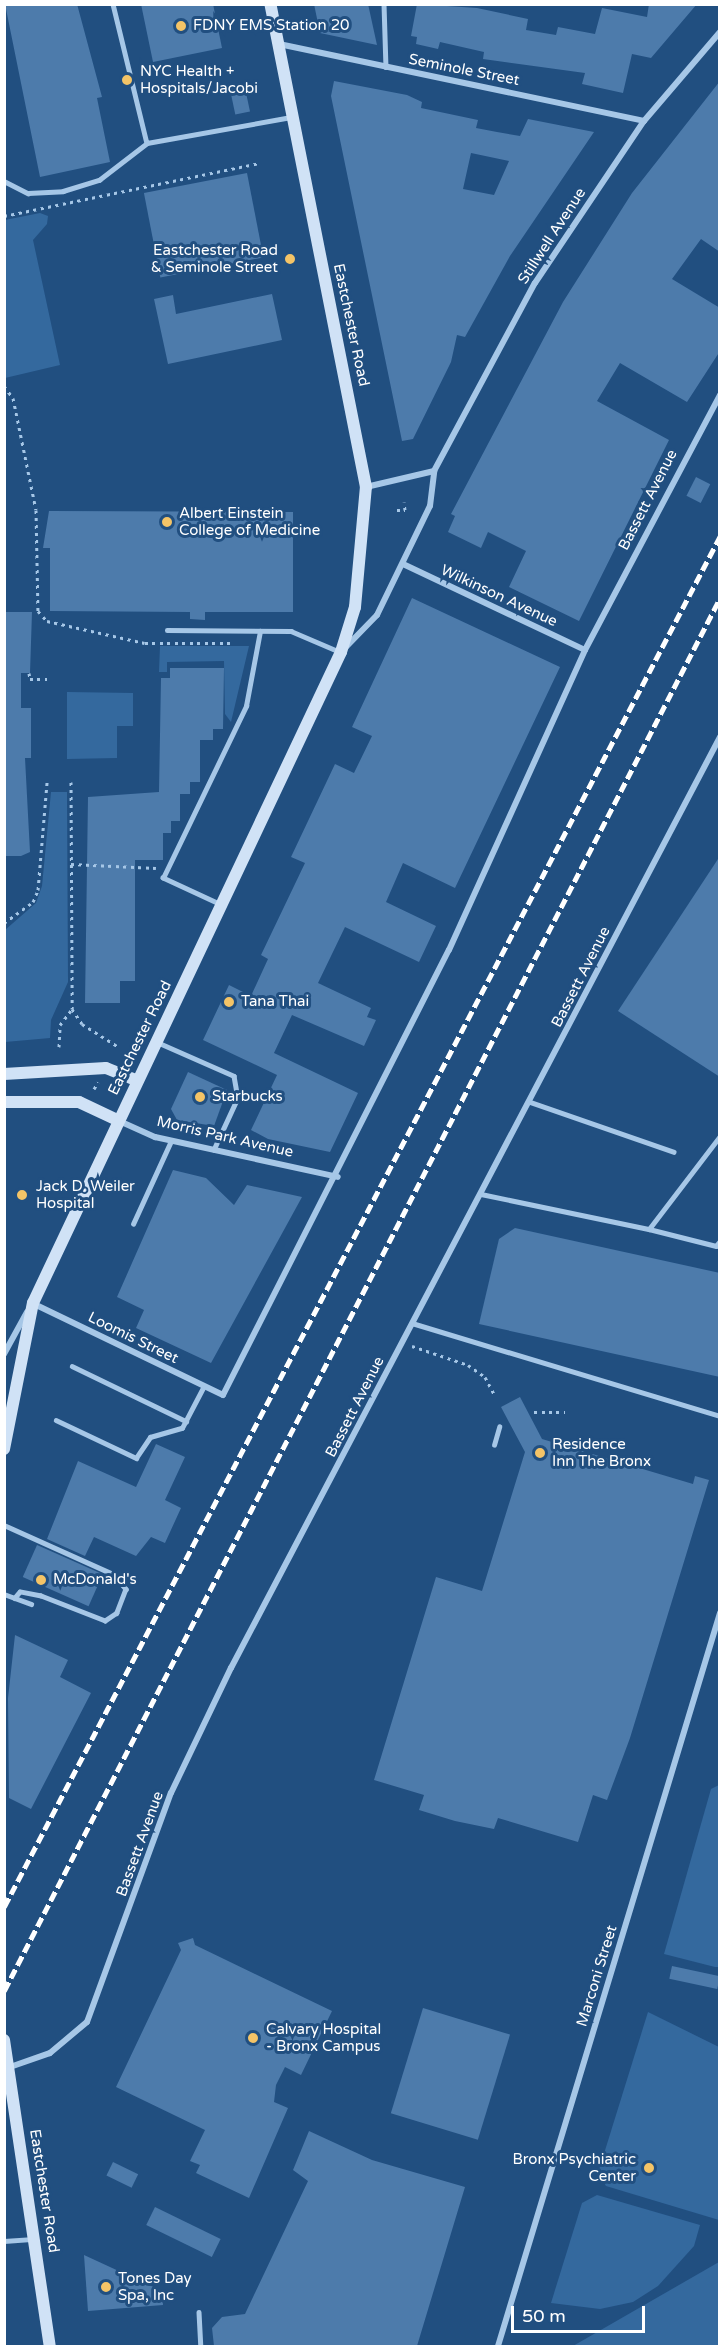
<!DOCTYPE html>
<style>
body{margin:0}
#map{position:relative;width:724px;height:2351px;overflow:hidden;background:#214f80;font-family:"Varela Round",sans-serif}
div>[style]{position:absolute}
.green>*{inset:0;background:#34699e}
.building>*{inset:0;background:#4d7bab;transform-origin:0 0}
.path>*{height:3px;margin-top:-1.5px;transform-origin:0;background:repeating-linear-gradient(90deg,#a6c7e7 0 3px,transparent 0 7.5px)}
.service>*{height:4.5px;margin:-2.25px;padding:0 2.25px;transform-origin:2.25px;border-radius:2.25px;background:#a6c7e7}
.minor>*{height:6px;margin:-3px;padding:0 3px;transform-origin:3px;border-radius:3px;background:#a6c7e7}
.secondary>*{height:12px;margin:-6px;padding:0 6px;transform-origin:6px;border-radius:6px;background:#d0e2f6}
.rail>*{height:4.5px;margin-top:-2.25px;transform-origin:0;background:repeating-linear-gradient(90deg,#fff 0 10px,transparent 0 14.5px)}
.dots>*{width:16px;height:16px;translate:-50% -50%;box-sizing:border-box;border:3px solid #214f80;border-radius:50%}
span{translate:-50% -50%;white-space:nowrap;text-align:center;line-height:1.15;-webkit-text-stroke:6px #214f80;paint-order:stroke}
.poi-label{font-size:15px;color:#fff}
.left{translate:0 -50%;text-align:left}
.right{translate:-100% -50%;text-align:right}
.street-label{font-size:15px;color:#fff}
.frame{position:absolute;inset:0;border:6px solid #fff;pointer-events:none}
.scale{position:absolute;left:511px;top:2306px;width:134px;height:27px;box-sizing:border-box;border:3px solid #fff;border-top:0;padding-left:8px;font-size:18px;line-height:21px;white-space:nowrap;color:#fff;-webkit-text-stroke:4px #214f80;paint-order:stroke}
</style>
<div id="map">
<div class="green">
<div style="clip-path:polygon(40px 213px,48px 216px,47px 224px,33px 240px,60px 365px,5px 378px,5px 220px)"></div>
<div style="clip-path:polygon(160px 646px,249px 646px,231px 722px,225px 714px,224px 661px,167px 662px,167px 672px,159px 672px)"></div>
<div style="clip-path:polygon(67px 692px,133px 693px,133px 726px,117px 726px,117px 758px,67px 759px)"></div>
<div style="clip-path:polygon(51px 792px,67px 792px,68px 982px,51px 1020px,50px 1038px,5px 1042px,5px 930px,36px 903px,42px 886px)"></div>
<div style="clip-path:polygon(719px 1785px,720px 1967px,715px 1967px,664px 1954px,711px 1789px)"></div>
<div style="clip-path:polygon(648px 2012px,719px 2047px,719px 2220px,606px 2186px,598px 2173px)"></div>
<div style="clip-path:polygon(597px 2195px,700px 2225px,694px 2246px,658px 2286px,633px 2302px,600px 2309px,551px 2303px,582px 2203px)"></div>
<div style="clip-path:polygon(719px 2262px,719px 2346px,573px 2346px)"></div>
</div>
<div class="building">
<div style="clip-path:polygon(5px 4px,77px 4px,102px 97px,97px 98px,110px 162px,40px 177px)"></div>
<div style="clip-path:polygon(141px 4px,213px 4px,222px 48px,153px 62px)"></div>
<div style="clip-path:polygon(314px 4px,368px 4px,377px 45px,320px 33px)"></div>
<div style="clip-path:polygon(417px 4px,477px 8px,528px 19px,526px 30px,556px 35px,558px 27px,595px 34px,602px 8px,647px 17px,649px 4px,697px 4px,651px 58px,632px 54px,623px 93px,582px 84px,585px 73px,483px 59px,484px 52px,440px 42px,438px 49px,416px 44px,417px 37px,411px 36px)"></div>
<div style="clip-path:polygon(evenodd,334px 81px,407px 95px,422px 102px,421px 108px,478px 120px,476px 128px,497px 132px,520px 136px,528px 119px,594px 132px,510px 256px,465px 337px,457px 335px,451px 362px,413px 439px,402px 441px,331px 96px,334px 81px,471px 153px,509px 161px,494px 195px,463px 189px,471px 153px)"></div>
<div style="clip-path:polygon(720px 81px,720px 252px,701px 239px,672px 279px,720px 308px,720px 351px,687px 402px,620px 363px,597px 401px,669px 440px,579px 621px,509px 587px,526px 551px,488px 532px,481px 548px,448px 532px,455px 516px,451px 514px,563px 302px,632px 193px)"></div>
<div style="left:245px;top:88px;width:24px;height:15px;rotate:78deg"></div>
<div style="left:247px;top:173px;width:86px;height:105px;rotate:79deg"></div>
<div style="clip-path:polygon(272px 294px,282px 340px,168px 364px,154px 299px,173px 295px,176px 314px)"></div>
<div style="left:696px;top:477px;width:16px;height:21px;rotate:27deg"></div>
<div style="clip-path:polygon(49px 511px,293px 512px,293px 612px,205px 612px,205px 620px,190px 619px,190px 612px,50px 611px,50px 548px,43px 548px)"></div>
<div style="clip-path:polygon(412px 598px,560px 667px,455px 888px,403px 863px,386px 902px,436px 926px,419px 962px,345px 927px,318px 983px,371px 1008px,367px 1017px,376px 1020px,364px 1046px,292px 1015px,274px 1053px,358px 1093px,330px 1152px,268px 1139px,251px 1130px,277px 1075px,203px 1040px,229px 985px,251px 996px,268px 959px,261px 955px,305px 863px,291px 857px,335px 764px,354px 773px,372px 736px,352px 727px)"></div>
<div style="clip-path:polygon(4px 612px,32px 612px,30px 673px,21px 673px,21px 708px,31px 708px,31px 758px,25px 758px,30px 852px,21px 856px,4px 856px)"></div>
<div style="clip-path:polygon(170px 668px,224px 668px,223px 729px,213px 729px,213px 740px,200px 740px,200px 782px,190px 782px,190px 794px,180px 794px,180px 821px,171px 821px,171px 833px,163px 833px,163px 860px,135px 860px,135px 981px,120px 981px,120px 1003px,85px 1003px,88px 797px,159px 792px,161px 678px,170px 678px)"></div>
<div style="clip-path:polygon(720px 856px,720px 1077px,618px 1011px)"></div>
<div style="clip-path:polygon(188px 1072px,227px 1090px,214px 1126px,177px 1120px,171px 1109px)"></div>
<div style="clip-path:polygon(173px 1170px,206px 1178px,234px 1205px,247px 1185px,302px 1197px,211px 1363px,136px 1328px,144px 1310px,117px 1297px)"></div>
<div style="clip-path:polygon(515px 1228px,720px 1273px,720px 1377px,479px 1324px,499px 1239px)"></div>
<div style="clip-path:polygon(520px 1397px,542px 1439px,693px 1484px,695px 1476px,709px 1480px,630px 1738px,607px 1800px,593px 1795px,578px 1842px,498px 1818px,494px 1829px,455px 1821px,419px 1810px,424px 1795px,374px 1780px,436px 1577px,482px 1591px,525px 1452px,501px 1407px)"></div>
<div style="clip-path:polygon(156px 1444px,185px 1457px,165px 1500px,181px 1508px,165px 1543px,151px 1537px,136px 1556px,94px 1537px,85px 1556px,47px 1539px,78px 1461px,136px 1487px)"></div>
<div style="left:37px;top:1545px;width:72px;height:35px;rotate:24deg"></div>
<div style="clip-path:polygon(15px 1635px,68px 1660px,60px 1677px,91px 1693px,31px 1809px,9px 1798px,8px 1698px)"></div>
<div style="clip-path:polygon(193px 1938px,195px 1945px,332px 2011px,301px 2075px,285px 2067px,276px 2085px,274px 2102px,288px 2108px,249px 2198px,196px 2173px,200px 2165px,190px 2161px,205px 2130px,116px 2087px,181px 1950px,178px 1943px)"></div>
<div style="left:672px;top:1966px;width:49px;height:13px;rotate:12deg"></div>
<div style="left:423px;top:2008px;width:91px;height:110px;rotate:17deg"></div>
<div style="clip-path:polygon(309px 2131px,372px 2160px,465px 2187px,417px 2346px,214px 2346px,212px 2328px,222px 2317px,245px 2314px,308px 2181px,293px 2170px)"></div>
<div style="left:113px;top:2162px;width:28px;height:15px;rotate:26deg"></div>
<div style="left:155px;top:2207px;width:73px;height:20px;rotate:26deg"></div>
<div style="clip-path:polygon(84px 2255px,162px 2291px,163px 2305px,88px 2311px)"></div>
</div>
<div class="path">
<div style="left:4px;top:216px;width:262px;rotate:-11.7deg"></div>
<div style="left:4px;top:386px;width:15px;rotate:53deg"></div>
<div style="left:13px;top:398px;width:114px;rotate:78.4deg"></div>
<div style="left:36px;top:510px;width:101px;rotate:88.9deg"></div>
<div style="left:38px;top:611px;width:13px;rotate:48deg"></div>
<div style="left:47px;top:621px;width:100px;rotate:12.7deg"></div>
<div style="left:145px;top:643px;width:86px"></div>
<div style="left:397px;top:510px;width:8px"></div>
<div style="left:405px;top:510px;width:8px;rotate:-97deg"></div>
<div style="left:29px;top:673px;width:6px;rotate:81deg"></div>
<div style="left:30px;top:679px;width:17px"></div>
<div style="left:71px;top:782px;width:227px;rotate:89.7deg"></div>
<div style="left:72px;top:1009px;width:18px;rotate:56deg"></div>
<div style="left:82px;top:1024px;width:41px;rotate:32.2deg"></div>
<div style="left:71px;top:864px;width:85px;rotate:2.7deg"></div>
<div style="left:4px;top:923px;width:36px;rotate:-36deg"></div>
<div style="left:33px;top:902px;width:13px;rotate:-67deg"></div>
<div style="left:38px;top:890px;width:108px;rotate:-85.2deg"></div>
<div style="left:59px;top:1047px;width:22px;rotate:-87deg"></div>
<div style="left:60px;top:1025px;width:20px;rotate:-53deg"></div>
<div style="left:94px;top:1089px;width:8px;rotate:-60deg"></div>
<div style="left:412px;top:1346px;width:59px;rotate:18.7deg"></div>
<div style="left:468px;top:1365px;width:21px;rotate:35deg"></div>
<div style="left:485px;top:1377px;width:19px;rotate:62deg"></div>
<div style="left:534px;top:1412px;width:31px"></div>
</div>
<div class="service">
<div style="left:113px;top:4px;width:143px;rotate:76.3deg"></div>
<div style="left:384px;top:4px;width:63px;rotate:88.2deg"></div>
<div style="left:4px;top:181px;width:27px;rotate:27deg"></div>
<div style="left:28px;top:193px;width:35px;rotate:-3deg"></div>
<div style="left:63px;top:191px;width:38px;rotate:-17deg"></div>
<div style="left:99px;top:180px;width:61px;rotate:-37.6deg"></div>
<div style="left:147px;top:143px;width:146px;rotate:-10.2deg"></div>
<div style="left:167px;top:630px;width:124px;rotate:0.5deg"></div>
<div style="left:291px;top:631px;width:53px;rotate:23.2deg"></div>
<div style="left:219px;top:904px;width:62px;rotate:-155.1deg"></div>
<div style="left:163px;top:878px;width:191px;rotate:-64.2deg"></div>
<div style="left:246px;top:706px;width:76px;rotate:-79.4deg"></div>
<div style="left:157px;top:1042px;width:84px;rotate:23.8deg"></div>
<div style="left:234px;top:1076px;width:22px;rotate:80deg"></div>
<div style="left:238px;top:1098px;width:57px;rotate:114.8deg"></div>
<div style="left:530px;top:1102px;width:152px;rotate:19.1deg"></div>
<div style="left:481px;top:1194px;width:172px;rotate:11.8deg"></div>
<div style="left:649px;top:1229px;width:117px;rotate:-52.6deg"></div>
<div style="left:133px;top:1224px;width:91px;rotate:-65.4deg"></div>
<div style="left:649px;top:1229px;width:69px;rotate:14.2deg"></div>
<div style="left:716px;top:1246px;width:6px;rotate:-51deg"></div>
<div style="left:412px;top:1323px;width:322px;rotate:16.8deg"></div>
<div style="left:72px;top:1366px;width:127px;rotate:25.8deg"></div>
<div style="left:56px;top:1420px;width:89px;rotate:25.4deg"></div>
<div style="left:136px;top:1458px;width:25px;rotate:-56deg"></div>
<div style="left:150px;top:1437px;width:33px;rotate:-16deg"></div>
<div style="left:182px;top:1428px;width:47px;rotate:-62.4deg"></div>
<div style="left:494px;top:1445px;width:19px;rotate:-74deg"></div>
<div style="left:4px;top:1525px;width:120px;rotate:24.2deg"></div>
<div style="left:113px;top:1574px;width:20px;rotate:49deg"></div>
<div style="left:126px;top:1589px;width:26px;rotate:111deg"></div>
<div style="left:117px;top:1613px;width:14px;rotate:146deg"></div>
<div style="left:105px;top:1621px;width:69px;rotate:-158.7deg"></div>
<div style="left:41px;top:1596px;width:21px;rotate:-169deg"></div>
<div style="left:20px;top:1592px;width:8px;rotate:130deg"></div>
<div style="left:4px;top:1594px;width:29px;rotate:20deg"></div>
<div style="left:4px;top:2241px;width:30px;rotate:-4deg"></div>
<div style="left:199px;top:2312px;width:34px;rotate:87deg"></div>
</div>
<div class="minor">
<div style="left:279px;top:44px;width:373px;rotate:11.9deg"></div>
<div style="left:366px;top:487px;width:70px;rotate:-13.2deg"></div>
<div style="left:403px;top:564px;width:201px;rotate:25.3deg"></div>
<div style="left:345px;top:648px;width:46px;rotate:-45.9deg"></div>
<div style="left:377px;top:615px;width:121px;rotate:-64.1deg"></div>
<div style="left:430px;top:506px;width:35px;rotate:-83deg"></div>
<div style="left:434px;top:471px;width:213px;rotate:-61.8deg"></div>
<div style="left:535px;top:283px;width:195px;rotate:-56.1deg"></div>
<div style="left:644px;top:121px;width:117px;rotate:-49.5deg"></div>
<div style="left:117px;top:1120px;width:42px;rotate:24.1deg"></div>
<div style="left:155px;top:1137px;width:187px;rotate:12.3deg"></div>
<div style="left:32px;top:1303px;width:212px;rotate:25.7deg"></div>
<div style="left:223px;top:1395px;width:499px;rotate:-63.1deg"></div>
<div style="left:449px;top:950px;width:329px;rotate:-65.6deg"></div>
<div style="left:585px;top:650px;width:289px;rotate:-62.1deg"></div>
<div style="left:4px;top:1354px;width:48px;rotate:-61.3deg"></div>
<div style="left:10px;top:2067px;width:42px;rotate:-19.3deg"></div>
<div style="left:50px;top:2053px;width:48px;rotate:-40deg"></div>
<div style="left:87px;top:2022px;width:244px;rotate:-69.9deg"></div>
<div style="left:171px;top:1793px;width:139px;rotate:-64.4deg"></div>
<div style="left:231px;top:1668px;width:1052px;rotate:-62.29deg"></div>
<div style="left:498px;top:2346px;width:766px;rotate:-73.15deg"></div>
</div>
<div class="secondary">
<div style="left:4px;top:1074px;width:102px;rotate:-3.4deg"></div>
<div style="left:106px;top:1068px;width:32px;rotate:22deg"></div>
<div style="left:4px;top:1102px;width:75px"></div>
<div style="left:79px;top:1102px;width:42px;rotate:25.3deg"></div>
<div style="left:4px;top:1449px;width:149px;rotate:-78.8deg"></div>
<div style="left:33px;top:1303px;width:720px;rotate:-64.68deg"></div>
<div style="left:341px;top:652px;width:47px;rotate:-72.7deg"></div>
<div style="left:355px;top:607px;width:121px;rotate:-84.8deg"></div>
<div style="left:366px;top:487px;width:492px;rotate:-101.2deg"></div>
<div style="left:4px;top:2040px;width:309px;rotate:81.5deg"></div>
</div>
<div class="rail">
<div style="left:4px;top:1907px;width:1547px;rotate:-62.42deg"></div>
<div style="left:4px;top:1991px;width:1566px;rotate:-62.8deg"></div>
</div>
<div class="dots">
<div style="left:181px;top:26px;background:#f4c467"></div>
<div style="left:127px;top:80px;background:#f4c467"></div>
<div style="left:290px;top:259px;background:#f4c467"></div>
<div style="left:167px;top:522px;background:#f4c467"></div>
<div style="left:229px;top:1002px;background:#f4c467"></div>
<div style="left:200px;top:1097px;background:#f4c467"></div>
<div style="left:22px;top:1195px;background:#f4c467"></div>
<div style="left:540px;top:1453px;background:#f4c467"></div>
<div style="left:41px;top:1580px;background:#f4c467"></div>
<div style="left:253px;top:2038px;background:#f4c467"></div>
<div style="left:649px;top:2168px;background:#f4c467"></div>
<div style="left:106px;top:2287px;background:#f4c467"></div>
</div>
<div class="poi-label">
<span class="left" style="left:193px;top:26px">FDNY EMS Station 20</span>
<span class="left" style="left:140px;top:80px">NYC Health +<br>Hospitals/Jacobi</span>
<span class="right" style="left:278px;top:259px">Eastchester Road<br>&amp; Seminole Street</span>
<span class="left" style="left:179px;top:522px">Albert Einstein<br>College of Medicine</span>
<span class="left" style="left:241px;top:1002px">Tana Thai</span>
<span class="left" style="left:212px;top:1097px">Starbucks</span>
<span class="left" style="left:36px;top:1195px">Jack D. Weiler<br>Hospital</span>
<span class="left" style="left:552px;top:1453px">Residence<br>Inn The Bronx</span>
<span class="left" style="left:53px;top:1580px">McDonald's</span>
<span class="left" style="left:266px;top:2038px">Calvary Hospital<br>- Bronx Campus</span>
<span class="right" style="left:636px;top:2168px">Bronx Psychiatric<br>Center</span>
<span class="left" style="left:118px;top:2287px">Tones Day<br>Spa, Inc</span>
</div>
<div class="street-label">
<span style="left:464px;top:70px;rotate:11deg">Seminole Street</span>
<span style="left:552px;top:236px;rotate:-57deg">Stillwell Avenue</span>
<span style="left:351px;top:325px;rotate:78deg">Eastchester Road</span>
<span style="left:648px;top:500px;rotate:-63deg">Bassett Avenue</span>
<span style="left:499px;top:596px;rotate:25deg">Wilkinson Avenue</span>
<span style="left:581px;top:977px;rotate:-63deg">Bassett Avenue</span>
<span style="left:140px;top:1038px;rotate:-64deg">Eastchester Road</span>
<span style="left:225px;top:1137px;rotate:13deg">Morris Park Avenue</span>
<span style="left:133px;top:1338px;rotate:26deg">Loomis Street</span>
<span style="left:355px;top:1407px;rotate:-63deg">Bassett Avenue</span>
<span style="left:140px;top:1844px;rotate:-70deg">Bassett Avenue</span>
<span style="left:597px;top:1976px;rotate:-73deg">Marconi Street</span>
<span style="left:44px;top:2191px;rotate:81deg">Eastchester Road</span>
</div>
<div class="frame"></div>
<div class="scale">50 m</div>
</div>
